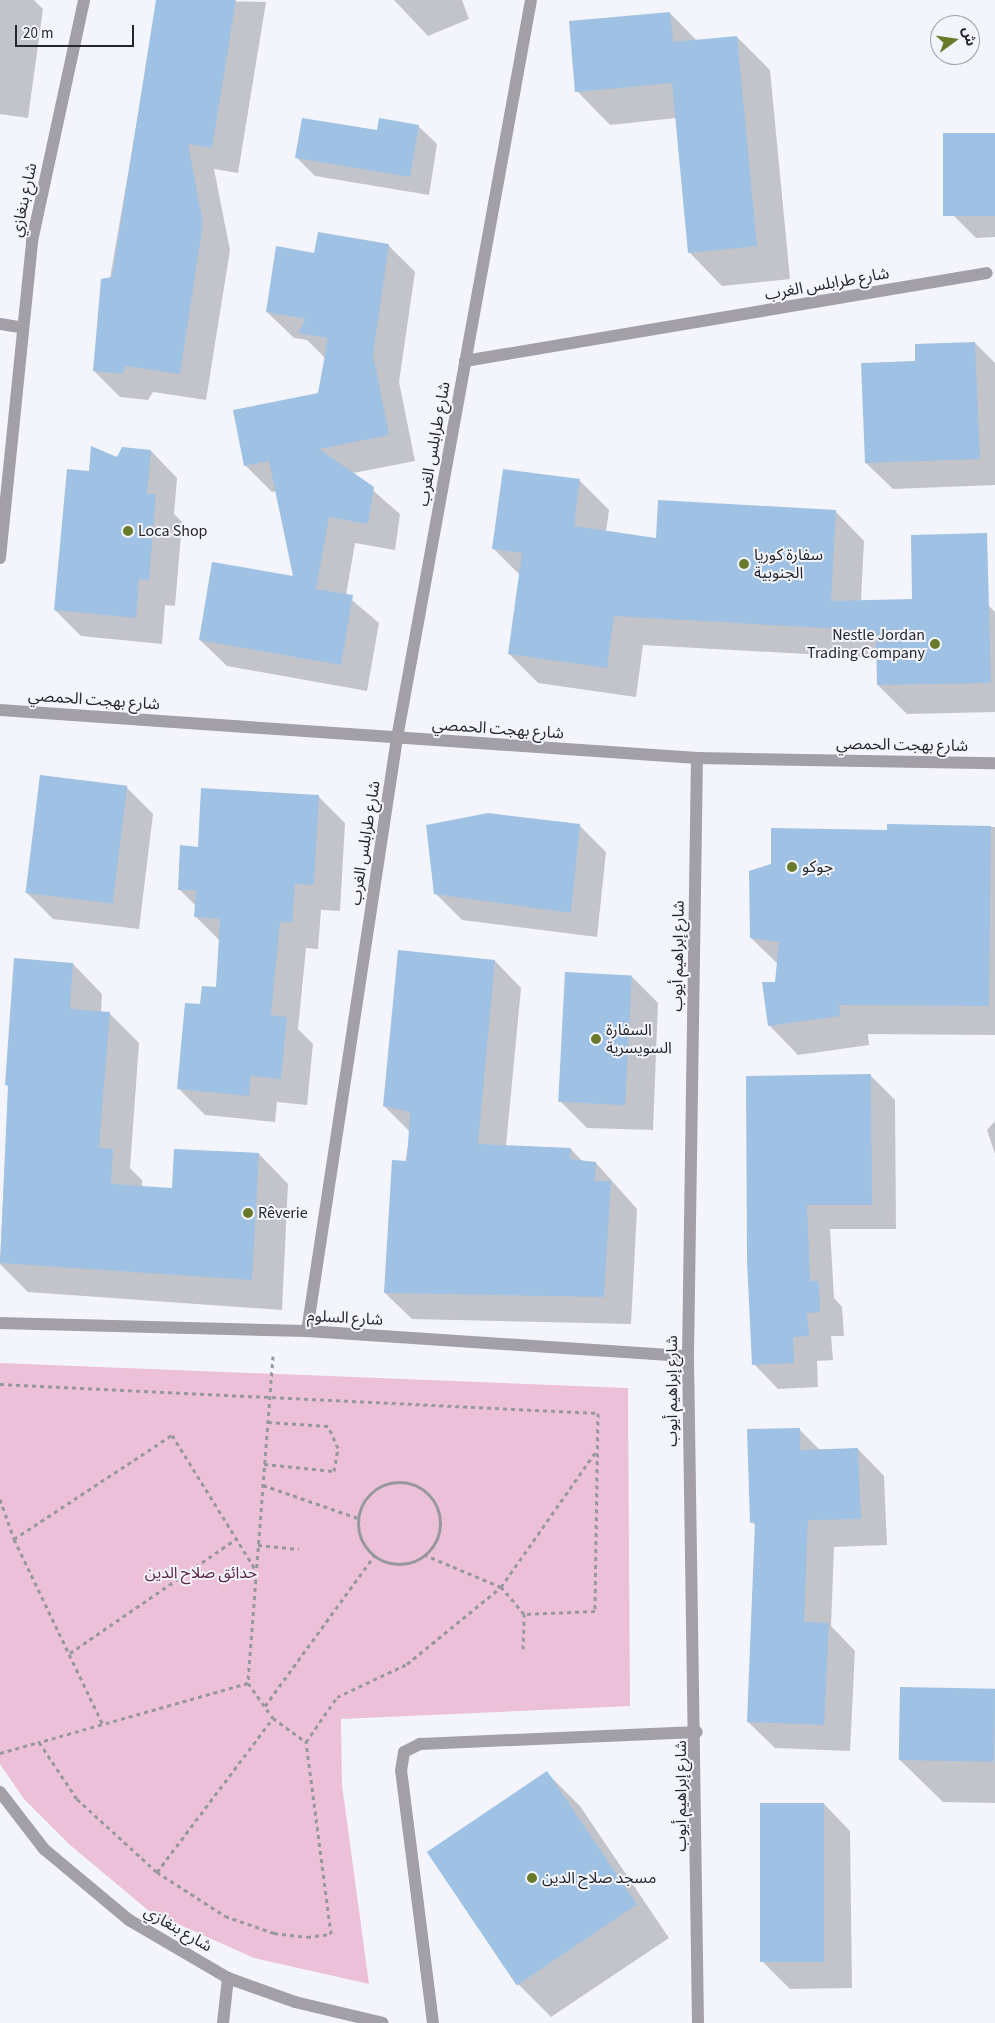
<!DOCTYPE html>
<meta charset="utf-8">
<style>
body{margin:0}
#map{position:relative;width:995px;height:2023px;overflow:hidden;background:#f4f5fc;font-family:"Source Sans 3","Noto Sans Arabic",sans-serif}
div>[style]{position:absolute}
.green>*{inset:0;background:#edc0d9}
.shadow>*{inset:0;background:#0003}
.building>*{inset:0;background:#9ec1e4;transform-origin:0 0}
.path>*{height:3px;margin-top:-1.5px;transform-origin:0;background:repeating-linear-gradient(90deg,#97989f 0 4px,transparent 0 8px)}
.path>.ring{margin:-1.5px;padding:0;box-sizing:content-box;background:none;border:3px solid #97989f;border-radius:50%}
.service>*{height:12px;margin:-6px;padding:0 6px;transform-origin:6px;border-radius:6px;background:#a39fa6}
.minor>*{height:12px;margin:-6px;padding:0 6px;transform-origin:6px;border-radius:6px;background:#a39fa6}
.tertiary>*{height:12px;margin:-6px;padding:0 6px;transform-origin:6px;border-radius:6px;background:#a39fa6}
.dots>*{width:14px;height:14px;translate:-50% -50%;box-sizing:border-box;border:2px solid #f4f5fc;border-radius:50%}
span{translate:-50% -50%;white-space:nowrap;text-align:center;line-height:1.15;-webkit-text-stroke:4px #f4f5fc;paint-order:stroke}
.street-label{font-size:16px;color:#25262c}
.poi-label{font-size:16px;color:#25262c}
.left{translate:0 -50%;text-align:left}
.right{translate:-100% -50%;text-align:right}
.park-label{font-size:16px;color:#5b2447}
.north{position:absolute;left:930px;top:15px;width:50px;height:50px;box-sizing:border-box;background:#f4f5fc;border:1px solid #a1a2a9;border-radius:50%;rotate:76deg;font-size:14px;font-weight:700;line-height:20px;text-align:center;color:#25262c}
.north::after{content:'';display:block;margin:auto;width:18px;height:22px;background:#697b2b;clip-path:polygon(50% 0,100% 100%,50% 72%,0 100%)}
.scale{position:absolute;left:15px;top:25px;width:119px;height:22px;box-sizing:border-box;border:2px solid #25262c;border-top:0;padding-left:6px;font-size:15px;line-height:18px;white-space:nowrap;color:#25262c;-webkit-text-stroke:4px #f4f5fc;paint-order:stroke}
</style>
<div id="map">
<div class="green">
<div style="clip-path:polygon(0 1363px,628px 1388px,630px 1706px,341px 1719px,342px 1785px,369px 1984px,254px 1958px,149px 1911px,70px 1845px,24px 1799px,0 1764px)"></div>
</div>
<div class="shadow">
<div style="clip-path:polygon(0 0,34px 0,43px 9px,28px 118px,0 114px)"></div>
<div style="clip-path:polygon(158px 0,266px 2px,238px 173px,214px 169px,230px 250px,206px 400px,153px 392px,148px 400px,120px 397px,94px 371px)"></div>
<div style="clip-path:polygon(394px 0,462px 0,469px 19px,428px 36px)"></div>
<div style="clip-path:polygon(670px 13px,697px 41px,737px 37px,770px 70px,790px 279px,722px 286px,689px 252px,676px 118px,610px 125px,577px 91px)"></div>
<div style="clip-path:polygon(418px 126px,437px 144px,429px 195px,315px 176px,297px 158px,378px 132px)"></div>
<div style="clip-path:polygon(995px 134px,995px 237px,976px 238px,950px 212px)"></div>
<div style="clip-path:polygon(388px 245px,415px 272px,399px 382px,415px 461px,353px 473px,400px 514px,395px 550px,355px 543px,346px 595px,379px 623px,367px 691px,227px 666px,200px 640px,294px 578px,276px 491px,272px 492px,245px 465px,319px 394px,326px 359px,307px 340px,294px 338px,267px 312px,315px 254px)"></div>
<div style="clip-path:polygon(975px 343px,995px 363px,995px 485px,893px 489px,866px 463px,917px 362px)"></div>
<div style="clip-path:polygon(151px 451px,177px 478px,174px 514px,182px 522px,175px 606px,165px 605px,162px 644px,81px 636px,55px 610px,90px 472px)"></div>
<div style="clip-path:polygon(580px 481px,609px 510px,606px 532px,657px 539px,835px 511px,864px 541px,861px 602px,989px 606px,995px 612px,995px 712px,907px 714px,878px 685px,877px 658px,643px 645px,636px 697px,538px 683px,509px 654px,520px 575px,493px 548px)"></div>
<div style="clip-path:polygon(126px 787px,153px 814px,139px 929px,53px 919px,27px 893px)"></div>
<div style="clip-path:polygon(318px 796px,345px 823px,340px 911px,321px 910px,318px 949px,306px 948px,298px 1029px,313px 1044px,307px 1105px,277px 1102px,275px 1122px,205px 1115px,178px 1088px,201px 1006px,218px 988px,220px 941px,196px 917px,196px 906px,179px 889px,199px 848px)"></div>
<div style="clip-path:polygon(579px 825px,606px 852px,597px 937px,462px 920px,436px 894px)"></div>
<div style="clip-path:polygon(888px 826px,995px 827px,995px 1035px,868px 1034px,869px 1045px,798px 1055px,769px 1025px,778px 964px,751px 938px,888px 832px)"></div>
<div style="clip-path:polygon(15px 959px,73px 964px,102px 994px,101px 1012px,109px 1013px,139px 1043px,130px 1168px,142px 1180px,142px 1187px,174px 1189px,259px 1154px,288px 1184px,282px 1310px,28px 1292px,0 1264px)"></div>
<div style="clip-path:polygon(495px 961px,521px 988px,506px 1146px,571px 1149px,583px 1162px,596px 1163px,637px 1209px,631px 1324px,412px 1319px,385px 1293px,410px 1132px,384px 1106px)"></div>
<div style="clip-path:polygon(632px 977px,658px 1003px,653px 1130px,587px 1128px,560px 1101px)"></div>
<div style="clip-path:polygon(871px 1076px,895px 1100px,896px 1229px,830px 1229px,834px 1298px,842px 1307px,844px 1336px,831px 1336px,833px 1360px,817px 1361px,818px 1387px,778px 1389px,754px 1364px,748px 1260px)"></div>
<div style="clip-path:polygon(995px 1121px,995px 1154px,987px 1130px)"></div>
<div style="clip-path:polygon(799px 1429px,820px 1450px,858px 1449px,884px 1476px,887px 1545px,834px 1547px,831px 1626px,855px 1651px,850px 1751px,775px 1748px,748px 1722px,756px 1526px,752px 1522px)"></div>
<div style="clip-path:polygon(995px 1690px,995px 1803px,943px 1802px,900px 1760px)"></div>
<div style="clip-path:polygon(547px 1773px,580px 1806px,669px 1938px,551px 2017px,518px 1984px)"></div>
<div style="clip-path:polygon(824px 1804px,850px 1831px,852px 1988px,790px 1989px,763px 1962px)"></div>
</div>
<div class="building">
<div style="clip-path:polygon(156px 0,236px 0,212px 148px,188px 144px,203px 223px,180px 374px,126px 366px,122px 374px,93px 371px,101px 279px,112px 277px)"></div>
<div style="clip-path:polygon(670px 12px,673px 42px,737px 36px,757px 246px,688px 253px,672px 83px,575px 92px,569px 21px)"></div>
<div style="clip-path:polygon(302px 118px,377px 130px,379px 118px,419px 125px,410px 177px,295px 158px)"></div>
<div style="left:995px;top:133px;width:83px;height:52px;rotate:90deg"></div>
<div style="clip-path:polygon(318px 232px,389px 244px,373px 355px,389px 435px,319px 449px,374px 487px,368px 524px,329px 517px,316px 589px,353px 595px,341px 665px,199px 640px,212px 562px,293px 576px,269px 461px,244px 466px,233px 410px,318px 393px,328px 338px,298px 333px,306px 319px,266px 312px,276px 246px,314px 253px)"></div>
<div style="clip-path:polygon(975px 342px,980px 459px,865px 463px,861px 363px,915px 361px,915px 344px)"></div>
<div style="clip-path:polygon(91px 446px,117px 457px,122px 447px,151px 450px,147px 494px,156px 494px,149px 580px,139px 579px,136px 618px,54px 610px,67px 469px,89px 471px)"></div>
<div style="clip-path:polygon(503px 469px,580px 479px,574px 526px,656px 538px,658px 500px,836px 510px,831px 601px,912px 599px,911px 535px,987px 533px,991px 683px,877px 685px,876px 631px,614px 616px,607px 668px,508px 654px,522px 553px,492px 549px)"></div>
<div style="left:40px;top:775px;width:88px;height:119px;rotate:7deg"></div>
<div style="clip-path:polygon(201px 788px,319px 795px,314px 885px,295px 884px,292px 923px,280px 922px,271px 1015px,287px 1017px,281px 1079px,251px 1076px,249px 1096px,177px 1089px,185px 1003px,200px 1004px,202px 986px,216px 987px,220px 919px,194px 917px,196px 890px,178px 890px,180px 845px,198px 847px)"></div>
<div style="clip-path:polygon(488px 813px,580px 824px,571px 913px,434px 894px,426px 825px)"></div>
<div style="clip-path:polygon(887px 824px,991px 826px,989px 1006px,839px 1005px,840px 1016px,768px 1026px,762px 982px,775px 982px,779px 942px,750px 938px,749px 871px,771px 864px,771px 828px,887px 830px)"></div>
<div style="clip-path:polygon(398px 950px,495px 960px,478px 1144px,571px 1148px,570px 1159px,596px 1162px,595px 1181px,611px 1181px,604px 1297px,384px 1293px,392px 1160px,407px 1161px,410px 1112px,383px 1106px)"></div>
<div style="clip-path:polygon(14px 958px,73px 963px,70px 1009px,110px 1012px,99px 1148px,113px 1149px,111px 1184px,172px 1188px,174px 1149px,259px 1153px,252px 1280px,0 1263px,8px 1086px,5px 1085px)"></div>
<div style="left:565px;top:972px;width:67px;height:130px;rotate:3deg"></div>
<div style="clip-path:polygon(871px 1074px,872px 1205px,807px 1205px,810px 1281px,819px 1281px,820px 1312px,807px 1313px,809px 1336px,793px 1337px,794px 1363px,752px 1365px,747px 1260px,746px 1076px)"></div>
<div style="clip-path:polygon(800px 1428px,800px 1450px,858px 1448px,861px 1519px,808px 1520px,804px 1622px,829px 1623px,824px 1725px,747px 1722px,755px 1522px,750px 1523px,747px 1429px)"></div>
<div style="left:900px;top:1687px;width:95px;height:73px;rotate:1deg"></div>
<div style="left:547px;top:1771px;width:161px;height:145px;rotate:56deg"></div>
<div style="left:760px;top:1803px;width:64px;height:159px"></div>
</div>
<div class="path">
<div style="left:273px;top:1356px;width:328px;rotate:94.4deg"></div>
<div style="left:248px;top:1683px;width:43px;rotate:54.5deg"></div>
<div style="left:273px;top:1718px;width:41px;rotate:36deg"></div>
<div style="left:0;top:1384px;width:599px;rotate:2.78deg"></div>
<div style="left:598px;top:1413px;width:198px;rotate:90.9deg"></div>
<div style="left:595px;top:1611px;width:71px;rotate:177.6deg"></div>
<div style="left:524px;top:1614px;width:35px;rotate:-130deg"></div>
<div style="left:501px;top:1587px;width:82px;rotate:-157.2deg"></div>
<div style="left:264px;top:1464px;width:70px;rotate:5.7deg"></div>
<div style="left:334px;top:1471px;width:23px;rotate:-80deg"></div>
<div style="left:338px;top:1448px;width:24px;rotate:-114deg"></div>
<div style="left:328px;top:1426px;width:60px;rotate:-176.2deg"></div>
<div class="ring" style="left:358px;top:1482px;width:79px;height:79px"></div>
<div style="left:263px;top:1485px;width:101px;rotate:19.2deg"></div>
<div style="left:0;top:1499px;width:42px;rotate:70.7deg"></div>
<div style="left:14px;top:1539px;width:206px;rotate:64.4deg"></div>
<div style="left:14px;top:1539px;width:189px;rotate:-33.4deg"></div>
<div style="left:172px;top:1435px;width:158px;rotate:58.2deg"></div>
<div style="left:258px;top:1545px;width:41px;rotate:5.6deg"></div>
<div style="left:523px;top:1649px;width:35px;rotate:-88deg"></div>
<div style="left:70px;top:1653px;width:201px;rotate:-34.5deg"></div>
<div style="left:248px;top:1683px;width:217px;rotate:164.2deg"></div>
<div style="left:39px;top:1742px;width:69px;rotate:56.3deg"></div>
<div style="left:77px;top:1799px;width:108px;rotate:42.4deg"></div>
<div style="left:157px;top:1872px;width:81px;rotate:32.9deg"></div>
<div style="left:225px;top:1916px;width:52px;rotate:19.1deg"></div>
<div style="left:274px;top:1933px;width:33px;rotate:7deg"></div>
<div style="left:307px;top:1937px;width:24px;rotate:-7deg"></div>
<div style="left:331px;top:1934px;width:194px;rotate:-97.4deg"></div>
<div style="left:306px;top:1742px;width:55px;rotate:-55.4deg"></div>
<div style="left:337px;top:1697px;width:77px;rotate:-25.2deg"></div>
<div style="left:407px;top:1664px;width:122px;rotate:-39.3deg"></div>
<div style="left:501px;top:1587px;width:164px;rotate:-55deg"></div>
<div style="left:265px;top:1706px;width:185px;rotate:-54deg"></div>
<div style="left:0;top:1753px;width:41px;rotate:-15.8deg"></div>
<div style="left:157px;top:1872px;width:193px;rotate:-53deg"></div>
</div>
<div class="service">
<div style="left:433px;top:2023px;width:254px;rotate:-97.2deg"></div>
<div style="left:401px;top:1771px;width:19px;rotate:-81deg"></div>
<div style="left:404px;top:1752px;width:18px;rotate:-27deg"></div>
<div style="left:420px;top:1744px;width:277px;rotate:-2.5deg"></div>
</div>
<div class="minor">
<div style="left:0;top:324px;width:20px;rotate:9deg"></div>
<div style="left:465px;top:361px;width:529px;rotate:-9.57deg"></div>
<div style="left:0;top:558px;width:319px;rotate:-84.2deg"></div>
<div style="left:32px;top:241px;width:247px;rotate:-77.8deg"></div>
<div style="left:0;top:710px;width:699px;rotate:3.94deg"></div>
<div style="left:0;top:1323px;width:307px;rotate:1.5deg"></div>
<div style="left:307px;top:1331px;width:382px;rotate:3.8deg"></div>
<div style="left:307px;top:1331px;width:600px;rotate:-81.37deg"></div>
<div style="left:397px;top:738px;width:750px;rotate:-79.71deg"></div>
<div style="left:0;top:1792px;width:72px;rotate:52.3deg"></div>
<div style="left:44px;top:1849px;width:111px;rotate:39.9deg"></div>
<div style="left:129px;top:1920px;width:115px;rotate:30.4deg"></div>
<div style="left:228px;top:1978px;width:71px;rotate:19.7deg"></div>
<div style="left:295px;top:2002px;width:90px;rotate:13.4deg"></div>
<div style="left:223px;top:2023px;width:45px;rotate:-83.7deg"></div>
</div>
<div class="tertiary">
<div style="left:698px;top:2023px;width:667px;rotate:-90.86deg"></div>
<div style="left:688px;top:1356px;width:598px;rotate:-89.14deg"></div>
<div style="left:697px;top:758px;width:298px;rotate:1deg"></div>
</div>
<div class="dots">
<div style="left:128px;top:531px;background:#697b2b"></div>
<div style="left:744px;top:564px;background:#697b2b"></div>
<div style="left:935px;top:644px;background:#697b2b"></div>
<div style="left:792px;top:867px;background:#697b2b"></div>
<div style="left:596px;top:1039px;background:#697b2b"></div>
<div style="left:248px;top:1213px;background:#697b2b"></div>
<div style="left:532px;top:1878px;background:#697b2b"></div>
</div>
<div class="street-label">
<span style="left:24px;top:200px;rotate:-78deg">شارع بنغازي</span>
<span style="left:827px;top:284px;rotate:-10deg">شارع طرابلس الغرب</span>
<span style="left:434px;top:444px;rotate:-80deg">شارع طرابلس الغرب</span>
<span style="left:94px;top:700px;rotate:4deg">شارع بهجت الحمصي</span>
<span style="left:498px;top:729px;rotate:4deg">شارع بهجت الحمصي</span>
<span style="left:902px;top:745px;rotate:1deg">شارع بهجت الحمصي</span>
<span style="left:365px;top:843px;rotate:-81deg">شارع طرابلس الغرب</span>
<span style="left:678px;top:956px;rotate:-89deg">شارع إبراهيم أيوب</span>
<span style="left:345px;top:1318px;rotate:3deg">شارع السلوم</span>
<span style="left:672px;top:1391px;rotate:-90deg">شارع إبراهيم أيوب</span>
<span style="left:681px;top:1796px;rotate:-90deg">شارع إبراهيم أيوب</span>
<span style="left:178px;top:1929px;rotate:30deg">شارع بنغازي</span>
</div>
<div class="poi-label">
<span class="left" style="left:138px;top:531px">Loca Shop</span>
<span class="left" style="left:754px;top:564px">سفارة كوريا<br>الجنوبية</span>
<span class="right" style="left:925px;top:644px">Nestle Jordan<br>Trading Company</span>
<span class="left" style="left:802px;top:867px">جوكو</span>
<span class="left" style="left:606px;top:1039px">السفارة<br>السويسرية</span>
<span class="left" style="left:258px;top:1213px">Rêverie</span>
<span class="left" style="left:542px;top:1878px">مسجد صلاح الدين</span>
</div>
<div class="park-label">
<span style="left:201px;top:1573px">حدائق صلاح الدين</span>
</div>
<div class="north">ش</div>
<div class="scale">20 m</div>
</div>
